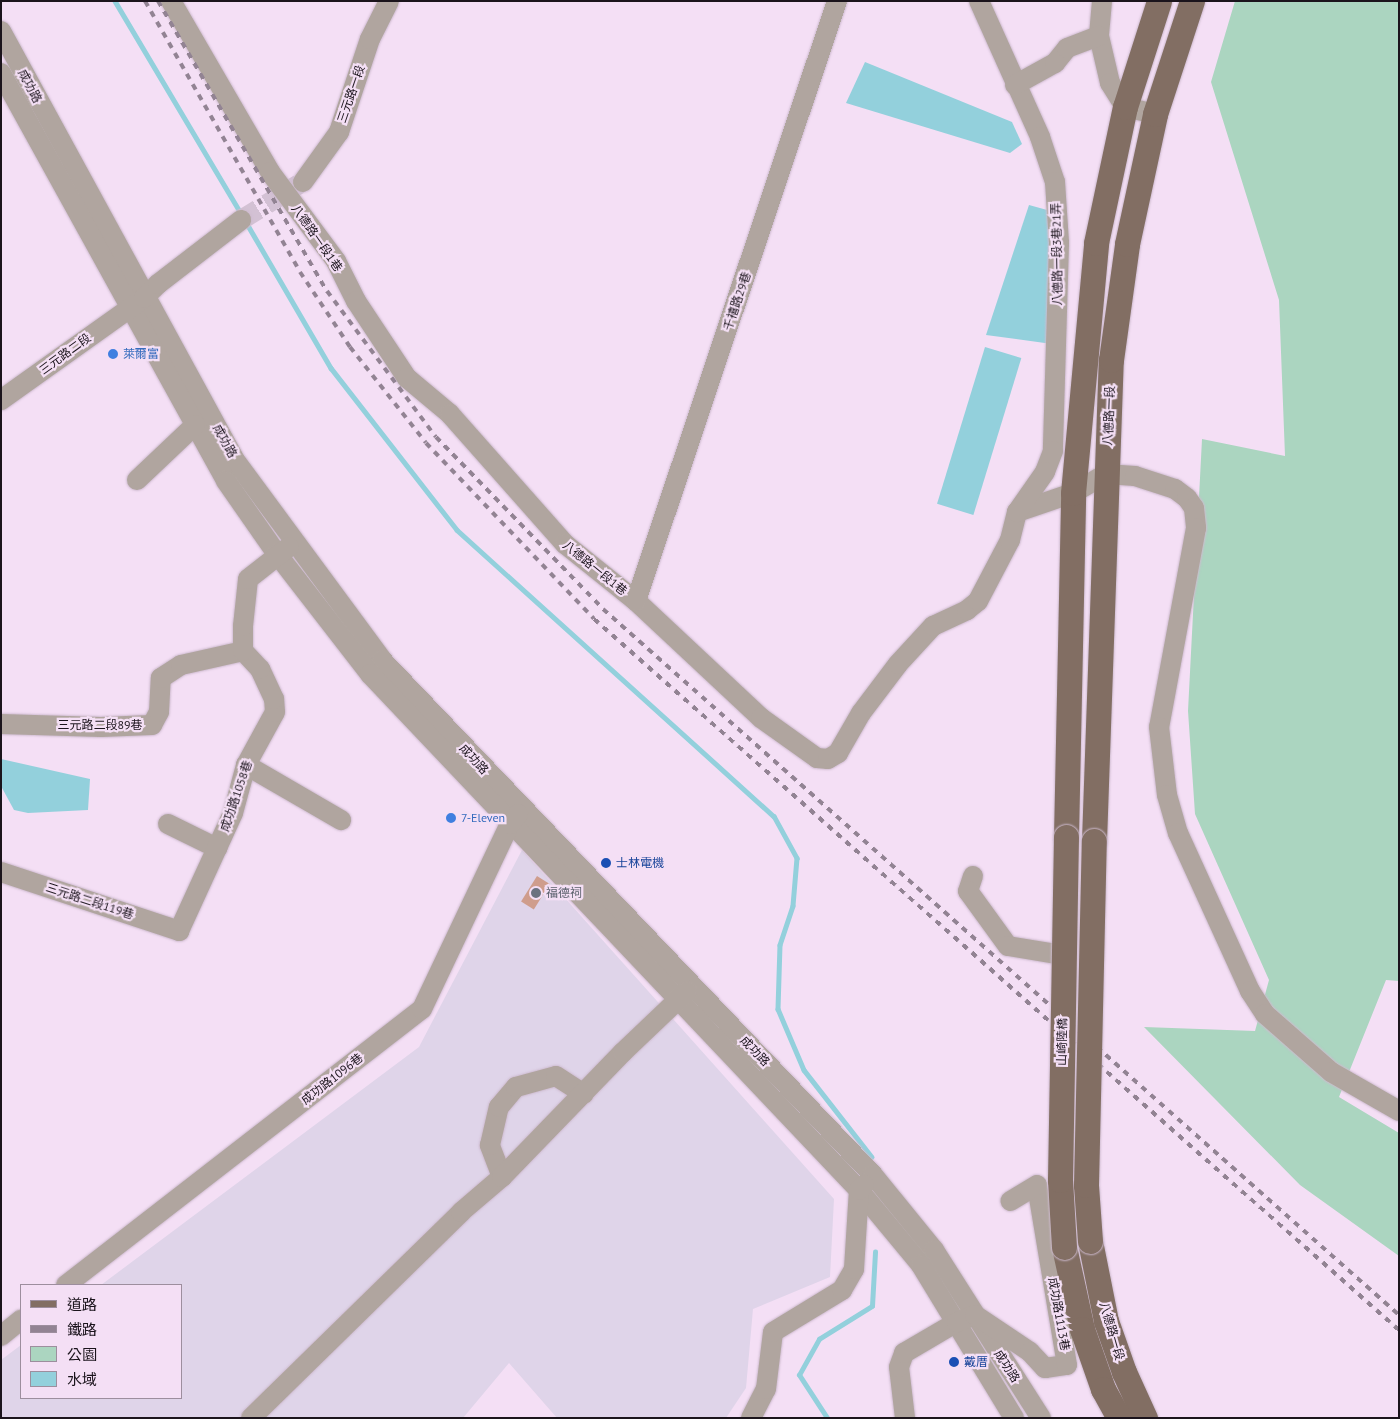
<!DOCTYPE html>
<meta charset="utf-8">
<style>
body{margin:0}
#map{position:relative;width:1400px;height:1419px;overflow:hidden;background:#f4dff5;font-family:"PT Sans","Noto Sans TC",sans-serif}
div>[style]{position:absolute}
.industrial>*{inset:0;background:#dfd4e9}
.green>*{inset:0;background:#abd5c0}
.water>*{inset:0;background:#93d0dc;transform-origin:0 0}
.stream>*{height:4.5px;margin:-2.25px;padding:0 2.25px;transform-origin:2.25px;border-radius:2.25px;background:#93d0dc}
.building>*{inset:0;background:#cf9d8c;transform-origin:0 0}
.minor-tunnel>*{height:20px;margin-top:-10px;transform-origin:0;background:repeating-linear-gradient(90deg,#d3c1d4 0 20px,transparent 0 30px)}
.roads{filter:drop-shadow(0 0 1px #cdbace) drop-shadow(0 0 1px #cdbace)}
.minor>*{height:20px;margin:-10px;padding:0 10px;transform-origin:10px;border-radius:10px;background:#b0a59f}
.major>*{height:25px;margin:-12.5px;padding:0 12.5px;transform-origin:12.5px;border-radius:12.5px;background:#826e63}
.rail>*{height:4px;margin-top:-2px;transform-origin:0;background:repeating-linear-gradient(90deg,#928393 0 6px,transparent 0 12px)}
.bridges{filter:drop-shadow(0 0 1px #cdbace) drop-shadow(0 0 1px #cdbace)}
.major-bridge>*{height:25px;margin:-12.5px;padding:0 12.5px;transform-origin:12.5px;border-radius:12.5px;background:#826e63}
.dots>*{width:14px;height:14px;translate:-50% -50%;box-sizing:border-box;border:2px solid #f4dff5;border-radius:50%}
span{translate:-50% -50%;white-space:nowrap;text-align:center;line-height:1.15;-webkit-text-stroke:4.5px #f4dff5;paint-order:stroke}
.street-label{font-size:12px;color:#1b141c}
.shop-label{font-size:12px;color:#366cbe}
.left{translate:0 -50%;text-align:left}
.transit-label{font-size:12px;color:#164399}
.worship-label{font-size:12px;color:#5b616d}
.frame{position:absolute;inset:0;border:2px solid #1b141c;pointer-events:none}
.legend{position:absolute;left:20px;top:1284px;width:162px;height:115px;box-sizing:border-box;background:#f4dff5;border:1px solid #9d8e9e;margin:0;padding:6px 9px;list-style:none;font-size:15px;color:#1b141c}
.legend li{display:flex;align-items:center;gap:10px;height:25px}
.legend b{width:25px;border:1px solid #9d8e9e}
</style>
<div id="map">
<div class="industrial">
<div style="clip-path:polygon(522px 850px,834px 1199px,830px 1277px,753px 1309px,746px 1388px,726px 1418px,557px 1418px,509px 1363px,463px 1418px,1px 1418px,1px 1360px,21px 1345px,21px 1398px,181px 1398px,181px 1285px,101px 1285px,419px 1047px)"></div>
</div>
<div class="green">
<div style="clip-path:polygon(1235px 1px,1399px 1px,1399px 981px,1386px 980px,1339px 1097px,1399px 1133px,1399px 1256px,1300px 1185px,1144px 1027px,1255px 1031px,1269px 980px,1195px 814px,1188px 711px,1202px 439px,1285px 456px,1279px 300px,1211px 82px)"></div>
</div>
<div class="water">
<div style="clip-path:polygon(865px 62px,1012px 122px,1022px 144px,1010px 153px,846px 103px)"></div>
<div style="clip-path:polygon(1029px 205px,1058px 213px,1052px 344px,986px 335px)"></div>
<div style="left:985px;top:347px;width:38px;height:164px;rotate:17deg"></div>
<div style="clip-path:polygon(1px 759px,90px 779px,88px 810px,28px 813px,14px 810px,1px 786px)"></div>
</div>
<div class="stream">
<div style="left:115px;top:1px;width:249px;rotate:59.3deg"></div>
<div style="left:246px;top:222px;width:169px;rotate:59.8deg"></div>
<div style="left:331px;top:368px;width:205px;rotate:52.1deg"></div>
<div style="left:457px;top:530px;width:427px;rotate:42.1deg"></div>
<div style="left:774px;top:816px;width:48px;rotate:61.3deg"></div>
<div style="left:797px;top:858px;width:48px;rotate:94.8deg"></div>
<div style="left:793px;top:906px;width:41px;rotate:108.4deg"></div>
<div style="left:780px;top:945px;width:64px;rotate:91.8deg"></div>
<div style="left:778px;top:1009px;width:66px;rotate:66.9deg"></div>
<div style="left:804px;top:1070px;width:110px;rotate:52deg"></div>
<div style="left:827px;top:1418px;width:51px;rotate:-123.1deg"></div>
<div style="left:799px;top:1375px;width:41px;rotate:-60.9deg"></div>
<div style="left:819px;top:1339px;width:62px;rotate:-31.9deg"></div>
<div style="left:872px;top:1306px;width:54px;rotate:-86.8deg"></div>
</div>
<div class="building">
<div style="left:537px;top:876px;width:15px;height:30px;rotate:32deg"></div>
</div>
<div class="minor-tunnel">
<div style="left:241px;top:220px;width:68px;rotate:-31.8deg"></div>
</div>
<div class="roads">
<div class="minor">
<div style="left:171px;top:1px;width:198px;rotate:59.9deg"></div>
<div style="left:270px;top:172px;width:111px;rotate:53.4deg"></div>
<div style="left:336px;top:261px;width:45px;rotate:63.4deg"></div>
<div style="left:356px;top:301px;width:92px;rotate:56.5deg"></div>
<div style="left:407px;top:378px;width:56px;rotate:39.9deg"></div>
<div style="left:450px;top:414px;width:174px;rotate:48.5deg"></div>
<div style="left:565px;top:544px;width:91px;rotate:38.8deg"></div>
<div style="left:636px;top:601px;width:171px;rotate:43.1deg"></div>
<div style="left:761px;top:718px;width:69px;rotate:35.5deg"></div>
<div style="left:817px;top:758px;width:11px;rotate:5deg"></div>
<div style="left:828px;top:759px;width:12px;rotate:-31deg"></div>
<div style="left:838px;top:753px;width:46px;rotate:-60.1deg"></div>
<div style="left:861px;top:713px;width:61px;rotate:-52.9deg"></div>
<div style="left:898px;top:664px;width:52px;rotate:-47.4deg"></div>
<div style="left:933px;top:626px;width:38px;rotate:-25deg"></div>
<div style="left:967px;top:610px;width:14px;rotate:-39deg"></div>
<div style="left:978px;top:601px;width:69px;rotate:-62.3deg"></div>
<div style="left:1010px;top:540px;width:29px;rotate:-76deg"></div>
<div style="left:1017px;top:512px;width:59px;rotate:-18.7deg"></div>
<div style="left:1073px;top:493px;width:38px;rotate:-30deg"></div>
<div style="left:1106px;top:474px;width:29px;rotate:4deg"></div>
<div style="left:1135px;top:476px;width:42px;rotate:18deg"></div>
<div style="left:1175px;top:489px;width:15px;rotate:37deg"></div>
<div style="left:1187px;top:498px;width:12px;rotate:55deg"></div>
<div style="left:1194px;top:508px;width:20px;rotate:84deg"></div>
<div style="left:1196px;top:528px;width:202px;rotate:100.5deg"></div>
<div style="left:1159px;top:727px;width:68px;rotate:83.3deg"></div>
<div style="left:1167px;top:795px;width:40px;rotate:74deg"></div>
<div style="left:1178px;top:833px;width:174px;rotate:65.5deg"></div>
<div style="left:1250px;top:991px;width:27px;rotate:57deg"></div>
<div style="left:1265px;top:1014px;width:88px;rotate:41.3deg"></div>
<div style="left:1331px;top:1072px;width:78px;rotate:29.8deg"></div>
<div style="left:979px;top:1px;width:149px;rotate:65.8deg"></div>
<div style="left:1040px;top:137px;width:47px;rotate:71.6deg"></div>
<div style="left:1055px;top:182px;width:61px;rotate:86.2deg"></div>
<div style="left:1059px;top:243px;width:208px;rotate:91.7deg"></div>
<div style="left:1053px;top:451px;width:22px;rotate:111deg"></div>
<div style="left:1045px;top:472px;width:49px;rotate:125deg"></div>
<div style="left:1102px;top:1px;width:35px;rotate:95deg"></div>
<div style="left:1099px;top:36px;width:48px;rotate:76.8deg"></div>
<div style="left:1110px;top:83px;width:28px;rotate:58deg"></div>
<div style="left:1125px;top:107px;width:31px;rotate:13deg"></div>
<div style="left:1px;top:31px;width:492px;rotate:61.4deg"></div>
<div style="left:237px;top:463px;width:245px;rotate:53.6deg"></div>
<div style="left:382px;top:660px;width:712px;rotate:46.37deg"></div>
<div style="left:873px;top:1175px;width:97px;rotate:50.9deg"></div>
<div style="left:934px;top:1250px;width:199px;rotate:57.5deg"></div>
<div style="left:1px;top:73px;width:466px;rotate:61.1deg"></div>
<div style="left:226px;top:481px;width:89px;rotate:55.1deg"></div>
<div style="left:277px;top:554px;width:152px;rotate:52.2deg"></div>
<div style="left:370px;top:674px;width:711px;rotate:46.54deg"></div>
<div style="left:859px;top:1190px;width:97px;rotate:50.4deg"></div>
<div style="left:921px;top:1265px;width:179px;rotate:58.7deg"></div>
<div style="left:1015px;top:85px;width:46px;rotate:-28.8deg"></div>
<div style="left:1055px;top:63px;width:19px;rotate:-51deg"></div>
<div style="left:1067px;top:48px;width:34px;rotate:-21deg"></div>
<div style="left:303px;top:182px;width:62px;rotate:-54.2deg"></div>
<div style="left:339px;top:132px;width:98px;rotate:-71.6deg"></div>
<div style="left:370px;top:39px;width:42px;rotate:-63.4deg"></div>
<div style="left:1px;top:400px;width:176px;rotate:-35.5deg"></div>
<div style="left:144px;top:298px;width:20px;rotate:-45deg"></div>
<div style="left:158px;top:284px;width:105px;rotate:-37.6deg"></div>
<div style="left:137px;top:480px;width:80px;rotate:-43.5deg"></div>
<div style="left:636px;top:601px;width:633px;rotate:-71.48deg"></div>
<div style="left:1px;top:724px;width:100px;rotate:1.7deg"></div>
<div style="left:101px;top:727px;width:51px;rotate:-2.2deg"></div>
<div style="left:152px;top:725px;width:15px;rotate:-62deg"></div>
<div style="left:159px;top:712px;width:34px;rotate:-87deg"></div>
<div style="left:161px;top:678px;width:24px;rotate:-33deg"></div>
<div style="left:181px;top:665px;width:64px;rotate:-12.7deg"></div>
<div style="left:246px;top:765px;width:110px;rotate:30.1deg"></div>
<div style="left:168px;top:824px;width:55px;rotate:26.1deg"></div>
<div style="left:1px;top:872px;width:188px;rotate:18.3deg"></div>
<div style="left:179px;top:931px;width:130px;rotate:-65.4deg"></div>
<div style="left:233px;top:813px;width:50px;rotate:-74.8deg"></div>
<div style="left:246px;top:765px;width:60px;rotate:-61.3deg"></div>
<div style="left:275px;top:712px;width:13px;rotate:-94deg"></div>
<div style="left:274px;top:699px;width:33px;rotate:-115deg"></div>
<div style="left:260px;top:669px;width:25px;rotate:-133deg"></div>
<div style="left:243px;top:651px;width:25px;rotate:-90deg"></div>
<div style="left:243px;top:626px;width:47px;rotate:-83.9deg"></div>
<div style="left:248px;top:579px;width:52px;rotate:-38deg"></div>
<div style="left:973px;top:876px;width:16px;rotate:108deg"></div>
<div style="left:968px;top:891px;width:68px;rotate:54deg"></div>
<div style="left:1008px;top:946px;width:56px;rotate:9.3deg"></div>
<div style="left:502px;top:1177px;width:34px;rotate:-111deg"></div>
<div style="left:490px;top:1145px;width:39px;rotate:-77deg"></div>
<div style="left:499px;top:1107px;width:26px;rotate:-50deg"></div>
<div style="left:516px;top:1087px;width:41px;rotate:-15.4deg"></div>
<div style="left:556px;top:1076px;width:33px;rotate:33deg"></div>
<div style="left:66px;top:1285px;width:450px;rotate:-37.8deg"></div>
<div style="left:422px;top:1009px;width:205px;rotate:-64.6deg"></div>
<div style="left:510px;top:824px;width:13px;rotate:-51deg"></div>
<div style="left:1px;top:1336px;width:26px;rotate:-39deg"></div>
<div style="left:251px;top:1418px;width:294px;rotate:-44.4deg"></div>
<div style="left:461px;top:1212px;width:54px;rotate:-40.5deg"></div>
<div style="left:502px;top:1177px;width:174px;rotate:-45.9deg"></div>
<div style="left:623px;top:1052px;width:88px;rotate:-43.6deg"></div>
<div style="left:751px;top:1418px;width:33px;rotate:-63deg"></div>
<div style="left:766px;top:1389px;width:57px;rotate:-83deg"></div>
<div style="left:773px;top:1332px;width:81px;rotate:-31.3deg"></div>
<div style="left:842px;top:1290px;width:24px;rotate:-60deg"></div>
<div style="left:854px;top:1269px;width:79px;rotate:-86.4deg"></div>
<div style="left:859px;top:1190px;width:7px;rotate:-45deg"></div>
<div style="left:905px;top:1418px;width:51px;rotate:-96.7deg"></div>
<div style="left:899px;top:1367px;width:15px;rotate:-70deg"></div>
<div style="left:904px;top:1353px;width:61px;rotate:-30.3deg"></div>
<div style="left:957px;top:1322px;width:19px;rotate:-21deg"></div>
<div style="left:975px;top:1315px;width:66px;rotate:33.9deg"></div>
<div style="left:1030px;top:1352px;width:22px;rotate:47deg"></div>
<div style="left:1045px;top:1368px;width:22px;rotate:-8deg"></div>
<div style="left:1067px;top:1365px;width:182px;rotate:-99.5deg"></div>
<div style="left:1037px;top:1185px;width:31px;rotate:149deg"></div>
</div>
<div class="major">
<div style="left:1066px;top:837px;width:344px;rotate:-88.8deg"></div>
<div style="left:1073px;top:493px;width:251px;rotate:-84.7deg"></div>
<div style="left:1096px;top:243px;width:139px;rotate:-78deg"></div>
<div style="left:1125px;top:107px;width:111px;rotate:-72.2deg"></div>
<div style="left:1094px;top:841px;width:481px;rotate:-88deg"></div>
<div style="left:1111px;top:360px;width:117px;rotate:-82.1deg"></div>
<div style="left:1127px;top:244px;width:133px;rotate:-77.8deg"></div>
<div style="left:1155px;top:114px;width:119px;rotate:-71.9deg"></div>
<div style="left:1090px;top:1241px;width:82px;rotate:78.7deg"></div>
<div style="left:1106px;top:1321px;width:54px;rotate:70.6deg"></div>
<div style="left:1124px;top:1372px;width:51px;rotate:65.5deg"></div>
<div style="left:1064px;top:1247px;width:84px;rotate:77.6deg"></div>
<div style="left:1082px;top:1329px;width:64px;rotate:70.7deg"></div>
<div style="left:1103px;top:1389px;width:33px;rotate:61deg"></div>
</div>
</div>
<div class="rail">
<div style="left:145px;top:1px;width:312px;rotate:60.2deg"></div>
<div style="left:300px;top:272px;width:90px;rotate:56.3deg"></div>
<div style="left:350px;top:347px;width:122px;rotate:51.6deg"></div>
<div style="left:426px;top:443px;width:243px;rotate:46.3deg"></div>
<div style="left:594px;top:619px;width:1074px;rotate:41.45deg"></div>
<div style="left:158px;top:1px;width:336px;rotate:59.8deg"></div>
<div style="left:327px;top:291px;width:182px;rotate:53.3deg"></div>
<div style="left:436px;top:437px;width:240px;rotate:45.8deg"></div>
<div style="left:603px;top:609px;width:1064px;rotate:41.57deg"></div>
</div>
<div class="bridges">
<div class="major-bridge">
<div style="left:1090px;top:1241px;width:56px;rotate:-94.1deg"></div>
<div style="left:1086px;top:1185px;width:344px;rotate:-88.7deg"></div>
<div style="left:1064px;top:1247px;width:67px;rotate:-93.4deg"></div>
<div style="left:1060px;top:1180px;width:343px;rotate:-89deg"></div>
</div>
</div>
<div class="dots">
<div style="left:113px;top:354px;background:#3f7fe0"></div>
<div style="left:451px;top:818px;background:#3f7fe0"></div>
<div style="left:606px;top:863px;background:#1a4fb4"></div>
<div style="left:536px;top:893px;background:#6b7280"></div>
<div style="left:954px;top:1362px;background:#1a4fb4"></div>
</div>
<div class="street-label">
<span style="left:30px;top:86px;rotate:62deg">成功路</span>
<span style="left:351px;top:94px;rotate:-71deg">三元路一段</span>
<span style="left:317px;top:238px;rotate:55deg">八德路一段1巷</span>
<span style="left:1057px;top:254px;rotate:-91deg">八德路一段3巷21弄</span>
<span style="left:737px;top:301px;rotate:-71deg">千禧路29巷</span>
<span style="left:65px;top:354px;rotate:-36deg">三元路二段</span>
<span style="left:1109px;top:416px;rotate:-88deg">八德路一段</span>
<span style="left:225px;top:441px;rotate:61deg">成功路</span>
<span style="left:595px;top:568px;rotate:39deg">八德路一段1巷</span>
<span style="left:100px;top:725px">三元路二段89巷</span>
<span style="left:474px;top:759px;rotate:47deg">成功路</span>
<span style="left:236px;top:796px;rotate:-71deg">成功路1058巷</span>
<span style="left:90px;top:901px;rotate:18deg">三元路二段119巷</span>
<span style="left:1062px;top:1042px;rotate:-89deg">山崎陸橋</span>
<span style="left:755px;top:1051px;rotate:46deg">成功路</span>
<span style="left:332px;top:1079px;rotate:-38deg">成功路1096巷</span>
<span style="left:1059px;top:1314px;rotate:80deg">成功路1113巷</span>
<span style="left:1112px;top:1331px;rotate:74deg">八德路一段</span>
<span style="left:1007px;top:1366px;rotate:57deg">成功路</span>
</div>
<div class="shop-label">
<span class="left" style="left:123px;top:354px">萊爾富</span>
<span class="left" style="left:461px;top:818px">7-Eleven</span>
</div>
<div class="transit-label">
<span class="left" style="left:616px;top:863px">士林電機</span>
<span class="left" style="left:964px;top:1362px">戴厝</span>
</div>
<div class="worship-label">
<span class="left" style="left:546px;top:893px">福德祠</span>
</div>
<div class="frame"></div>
<ul class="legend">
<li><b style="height:6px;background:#826e63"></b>道路</li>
<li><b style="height:6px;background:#928393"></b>鐵路</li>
<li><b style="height:14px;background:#abd5c0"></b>公園</li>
<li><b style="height:14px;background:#93d0dc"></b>水域</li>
</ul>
</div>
